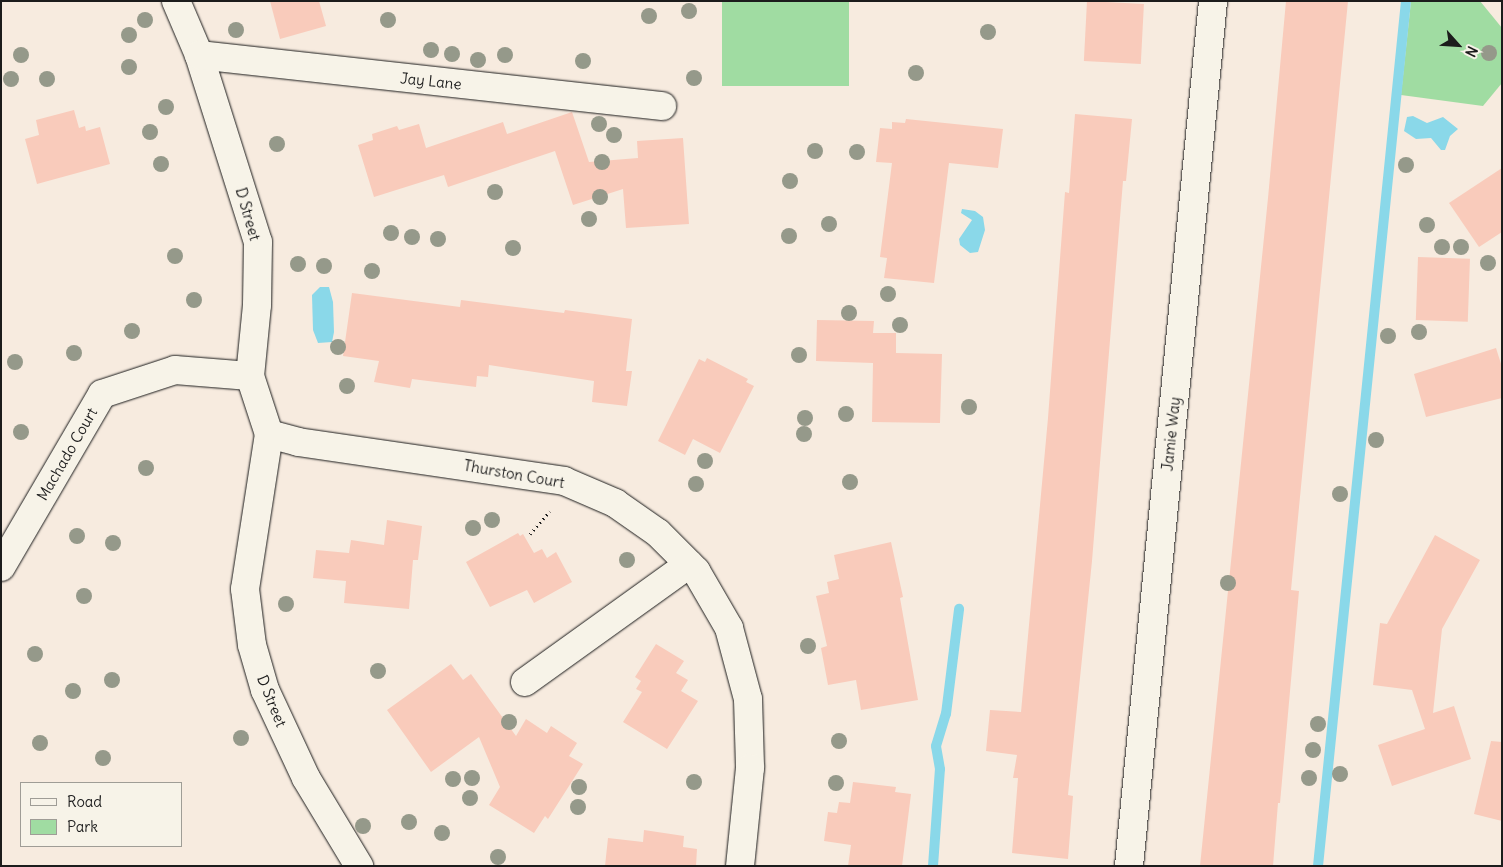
<!DOCTYPE html>
<style>
body{margin:0}
#map{position:relative;width:1503px;height:867px;overflow:hidden;background:#f7ebdf;font-family:Delius,sans-serif}
div>[style]{position:absolute}
.green>*{inset:0;background:#a0dca2;transform-origin:0 0}
.water>*{inset:0;background:#8ad8e9}
.stream>*{height:10px;margin:-5px;padding:0 5px;transform-origin:5px;border-radius:5px;background:#8ad8e9}
.building>*{inset:0;background:#f9cbbb;transform-origin:0 0}
.path>*{height:3px;margin-top:-1.5px;transform-origin:0;background:repeating-linear-gradient(90deg,#1c1c1c 0 1px,transparent 0 5px)}
.roads{filter:drop-shadow(0 0 1px #1c1c1c) drop-shadow(0 0 1px #1c1c1c)}
.minor>*{height:28px;margin:-14px;padding:0 14px;transform-origin:14px;border-radius:14px;background:#f7f3e8}
.trees>*{width:16px;height:16px;margin:-8px;border-radius:50%;background:#95998a}
span{translate:-50% -50%;white-space:nowrap;text-align:center;line-height:1.15;-webkit-text-stroke:4.5px #f7f3e8;paint-order:stroke}
.street-label{font-size:15px;color:#1c1c1c}
.frame{position:absolute;inset:0;border:2px solid #1c1c1c;pointer-events:none}
.legend{position:absolute;left:20px;top:782px;width:162px;height:65px;box-sizing:border-box;background:#f7f3e8;border:1px solid #9f9d96;margin:0;padding:6px 9px;list-style:none;font-size:15px;color:#1c1c1c}
.legend li{display:flex;align-items:center;gap:10px;height:25px}
.legend b{width:25px;border:1px solid #9f9d96}
.north{position:absolute;left:1433px;top:20px;width:50px;height:50px;-webkit-text-stroke:4px #f7f3e8;paint-order:stroke;rotate:116deg;font-size:14px;font-weight:700;line-height:20px;text-align:center;color:#1c1c1c}
.north::after{content:'';display:block;margin:auto;width:18px;height:22px;background:#1c1c1c;clip-path:polygon(50% 0,100% 100%,50% 72%,0 100%)}
</style>
<div id="map">
<div class="green">
<div style="left:722px;top:1px;width:127px;height:85px"></div>
<div style="clip-path:polygon(1411px 1px,1480px 1px,1502px 28px,1502px 83px,1483px 106px,1401px 95px)"></div>
</div>
<div class="water">
<div style="clip-path:polygon(1413px 116px,1427px 123px,1443px 117px,1458px 129px,1450px 136px,1445px 150px,1441px 150px,1431px 138px,1416px 139px,1404px 131px,1407px 117px)"></div>
<div style="clip-path:polygon(962px 209px,975px 211px,983px 217px,985px 230px,978px 252px,970px 253px,960px 245px,959px 239px,972px 220px,961px 213px)"></div>
<div style="clip-path:polygon(320px 287px,329px 287px,333px 302px,334px 332px,332px 342px,318px 343px,313px 330px,312px 295px)"></div>
</div>
<div class="stream">
<div style="left:933px;top:866px;width:97px;rotate:-85.9deg"></div>
<div style="left:940px;top:769px;width:23px;rotate:-100deg"></div>
<div style="left:936px;top:746px;width:34px;rotate:-73deg"></div>
<div style="left:946px;top:714px;width:106px;rotate:-82.9deg"></div>
<div style="left:1318px;top:866px;width:869px;rotate:-84.19deg"></div>
</div>
<div class="building">
<div style="clip-path:polygon(270px 1px,319px 1px,326px 26px,280px 39px)"></div>
<div style="left:1087px;top:1px;width:57px;height:60px;rotate:3deg"></div>
<div style="clip-path:polygon(1286px 1px,1348px 1px,1291px 590px,1299px 591px,1280px 803px,1278px 803px,1273px 866px,1200px 866px,1268px 198px)"></div>
<div style="clip-path:polygon(74px 110px,79px 128px,85px 126px,86px 131px,100px 127px,110px 164px,37px 184px,25px 139px,39px 135px,36px 120px)"></div>
<div style="clip-path:polygon(572px 112px,589px 162px,638px 158px,637px 141px,683px 138px,689px 224px,626px 228px,623px 189px,573px 205px,555px 151px,448px 187px,444px 175px,374px 197px,358px 145px,373px 140px,372px 134px,397px 126px,399px 130px,419px 124px,426px 148px,503px 122px,507px 134px)"></div>
<div style="clip-path:polygon(1075px 114px,1132px 119px,1126px 181px,1123px 181px,1092px 561px,1068px 795px,1073px 796px,1068px 859px,1012px 853px,1018px 778px,1013px 778px,1017px 755px,986px 751px,990px 710px,1021px 712px,1048px 418px,1065px 192px,1069px 193px)"></div>
<div style="clip-path:polygon(906px 119px,1003px 129px,998px 168px,949px 163px,934px 283px,884px 278px,887px 258px,880px 257px,892px 163px,876px 162px,880px 128px,892px 129px,892px 122px,905px 123px)"></div>
<div style="clip-path:polygon(1502px 168px,1502px 232px,1479px 247px,1449px 203px)"></div>
<div style="left:1418px;top:257px;width:52px;height:63px;rotate:2deg"></div>
<div style="clip-path:polygon(352px 293px,460px 307px,461px 300px,564px 313px,565px 310px,632px 319px,626px 371px,632px 371px,627px 406px,592px 402px,594px 381px,489px 365px,488px 377px,477px 376px,476px 387px,412px 379px,410px 388px,374px 382px,379px 361px,343px 356px)"></div>
<div style="clip-path:polygon(817px 320px,874px 321px,873px 333px,896px 333px,896px 353px,942px 354px,940px 423px,872px 422px,873px 363px,816px 361px)"></div>
<div style="clip-path:polygon(1496px 348px,1502px 367px,1502px 398px,1426px 417px,1414px 374px)"></div>
<div style="clip-path:polygon(707px 358px,748px 379px,746px 382px,754px 386px,720px 453px,693px 439px,685px 455px,658px 441px,699px 359px,705px 362px)"></div>
<div style="clip-path:polygon(387px 520px,422px 526px,418px 560px,413px 560px,409px 609px,344px 603px,346px 581px,313px 578px,316px 550px,349px 553px,351px 540px,384px 545px)"></div>
<div style="clip-path:polygon(518px 533px,520px 536px,523px 534px,534px 553px,542px 549px,547px 558px,556px 552px,572px 582px,534px 603px,527px 590px,490px 607px,466px 562px)"></div>
<div style="clip-path:polygon(1435px 535px,1480px 560px,1442px 629px,1433px 713px,1454px 706px,1471px 759px,1392px 786px,1378px 745px,1425px 729px,1412px 690px,1373px 685px,1380px 623px,1387px 624px)"></div>
<div style="clip-path:polygon(891px 542px,903px 597px,900px 598px,918px 700px,861px 710px,856px 680px,828px 685px,821px 648px,827px 646px,816px 596px,829px 593px,827px 582px,839px 579px,834px 555px)"></div>
<div style="clip-path:polygon(656px 644px,684px 661px,676px 673px,688px 680px,681px 691px,698px 701px,667px 749px,623px 722px,642px 692px,636px 689px,641px 681px,635px 677px)"></div>
<div style="clip-path:polygon(451px 664px,463px 680px,471px 674px,516px 736px,526px 719px,547px 733px,551px 726px,577px 743px,569px 756px,583px 764px,548px 819px,545px 816px,534px 833px,489px 805px,500px 787px,479px 737px,431px 772px,387px 710px)"></div>
<div style="clip-path:polygon(1491px 741px,1502px 742px,1502px 821px,1474px 814px)"></div>
<div style="clip-path:polygon(853px 782px,896px 787px,895px 792px,911px 794px,902px 866px,848px 866px,851px 845px,824px 841px,828px 812px,837px 813px,839px 802px,850px 803px)"></div>
<div style="clip-path:polygon(644px 830px,684px 836px,683px 847px,697px 849px,696px 866px,605px 866px,608px 838px,643px 842px)"></div>
</div>
<div class="path">
<div style="left:530px;top:534px;width:30px;rotate:-49deg"></div>
</div>
<div class="roads">
<div class="minor">
<div style="left:176px;top:1px;width:59px;rotate:66.9deg"></div>
<div style="left:199px;top:55px;width:196px;rotate:72.5deg"></div>
<div style="left:258px;top:242px;width:63px;rotate:90.9deg"></div>
<div style="left:257px;top:305px;width:71px;rotate:95.6deg"></div>
<div style="left:250px;top:376px;width:61px;rotate:71.9deg"></div>
<div style="left:269px;top:434px;width:157px;rotate:98.8deg"></div>
<div style="left:245px;top:589px;width:56px;rotate:82.9deg"></div>
<div style="left:252px;top:645px;width:47px;rotate:73.9deg"></div>
<div style="left:265px;top:690px;width:97px;rotate:65deg"></div>
<div style="left:306px;top:778px;width:103px;rotate:58.9deg"></div>
<div style="left:199px;top:55px;width:466px;rotate:6.3deg"></div>
<div style="left:269px;top:434px;width:30px;rotate:15deg"></div>
<div style="left:298px;top:442px;width:269px;rotate:8.3deg"></div>
<div style="left:564px;top:481px;width:56px;rotate:23.3deg"></div>
<div style="left:615px;top:503px;width:52px;rotate:34.9deg"></div>
<div style="left:658px;top:533px;width:54px;rotate:45deg"></div>
<div style="left:696px;top:571px;width:66px;rotate:59.9deg"></div>
<div style="left:729px;top:628px;width:73px;rotate:75deg"></div>
<div style="left:748px;top:699px;width:69px;rotate:88.3deg"></div>
<div style="left:750px;top:768px;width:99px;rotate:95.8deg"></div>
<div style="left:1px;top:567px;width:200px;rotate:-59.7deg"></div>
<div style="left:102px;top:394px;width:77px;rotate:-18.2deg"></div>
<div style="left:175px;top:370px;width:75px;rotate:4.6deg"></div>
<div style="left:525px;top:682px;width:202px;rotate:-35.7deg"></div>
<div style="left:1129px;top:866px;width:869px;rotate:-84.45deg"></div>
</div>
</div>
<div class="trees">
<div style="left:689px;top:11px"></div>
<div style="left:649px;top:16px"></div>
<div style="left:145px;top:20px"></div>
<div style="left:388px;top:20px"></div>
<div style="left:236px;top:30px"></div>
<div style="left:988px;top:32px"></div>
<div style="left:129px;top:35px"></div>
<div style="left:431px;top:50px"></div>
<div style="left:1489px;top:53px"></div>
<div style="left:452px;top:54px"></div>
<div style="left:21px;top:55px"></div>
<div style="left:505px;top:55px"></div>
<div style="left:478px;top:60px"></div>
<div style="left:583px;top:61px"></div>
<div style="left:129px;top:67px"></div>
<div style="left:916px;top:73px"></div>
<div style="left:694px;top:78px"></div>
<div style="left:11px;top:79px"></div>
<div style="left:47px;top:79px"></div>
<div style="left:166px;top:107px"></div>
<div style="left:599px;top:124px"></div>
<div style="left:150px;top:132px"></div>
<div style="left:614px;top:135px"></div>
<div style="left:277px;top:144px"></div>
<div style="left:815px;top:151px"></div>
<div style="left:857px;top:152px"></div>
<div style="left:602px;top:162px"></div>
<div style="left:161px;top:164px"></div>
<div style="left:1406px;top:165px"></div>
<div style="left:790px;top:181px"></div>
<div style="left:495px;top:192px"></div>
<div style="left:600px;top:197px"></div>
<div style="left:589px;top:219px"></div>
<div style="left:829px;top:224px"></div>
<div style="left:1427px;top:225px"></div>
<div style="left:391px;top:233px"></div>
<div style="left:789px;top:236px"></div>
<div style="left:412px;top:237px"></div>
<div style="left:438px;top:239px"></div>
<div style="left:1442px;top:247px"></div>
<div style="left:1461px;top:247px"></div>
<div style="left:513px;top:248px"></div>
<div style="left:175px;top:256px"></div>
<div style="left:1488px;top:263px"></div>
<div style="left:298px;top:264px"></div>
<div style="left:324px;top:266px"></div>
<div style="left:372px;top:271px"></div>
<div style="left:888px;top:294px"></div>
<div style="left:194px;top:300px"></div>
<div style="left:849px;top:313px"></div>
<div style="left:900px;top:325px"></div>
<div style="left:132px;top:331px"></div>
<div style="left:1419px;top:332px"></div>
<div style="left:1388px;top:336px"></div>
<div style="left:338px;top:347px"></div>
<div style="left:74px;top:353px"></div>
<div style="left:799px;top:355px"></div>
<div style="left:15px;top:362px"></div>
<div style="left:347px;top:386px"></div>
<div style="left:969px;top:407px"></div>
<div style="left:846px;top:414px"></div>
<div style="left:805px;top:418px"></div>
<div style="left:21px;top:432px"></div>
<div style="left:804px;top:434px"></div>
<div style="left:1376px;top:440px"></div>
<div style="left:705px;top:461px"></div>
<div style="left:146px;top:468px"></div>
<div style="left:850px;top:482px"></div>
<div style="left:696px;top:484px"></div>
<div style="left:1340px;top:494px"></div>
<div style="left:492px;top:520px"></div>
<div style="left:473px;top:528px"></div>
<div style="left:77px;top:536px"></div>
<div style="left:113px;top:543px"></div>
<div style="left:627px;top:560px"></div>
<div style="left:1228px;top:583px"></div>
<div style="left:84px;top:596px"></div>
<div style="left:286px;top:604px"></div>
<div style="left:808px;top:646px"></div>
<div style="left:35px;top:654px"></div>
<div style="left:378px;top:671px"></div>
<div style="left:112px;top:680px"></div>
<div style="left:73px;top:691px"></div>
<div style="left:509px;top:722px"></div>
<div style="left:1318px;top:724px"></div>
<div style="left:241px;top:738px"></div>
<div style="left:839px;top:741px"></div>
<div style="left:40px;top:743px"></div>
<div style="left:1313px;top:750px"></div>
<div style="left:103px;top:758px"></div>
<div style="left:1340px;top:774px"></div>
<div style="left:472px;top:778px"></div>
<div style="left:1309px;top:778px"></div>
<div style="left:453px;top:779px"></div>
<div style="left:694px;top:782px"></div>
<div style="left:836px;top:783px"></div>
<div style="left:579px;top:787px"></div>
<div style="left:470px;top:798px"></div>
<div style="left:578px;top:807px"></div>
<div style="left:409px;top:822px"></div>
<div style="left:363px;top:826px"></div>
<div style="left:442px;top:833px"></div>
<div style="left:498px;top:857px"></div>
</div>
<div class="street-label">
<span style="left:431px;top:81px;rotate:6deg">Jay Lane</span>
<span style="left:248px;top:214px;rotate:74deg">D Street</span>
<span style="left:1171px;top:434px;rotate:-84deg">Jamie Way</span>
<span style="left:67px;top:454px;rotate:-60deg">Machado Court</span>
<span style="left:514px;top:474px;rotate:10deg">Thurston Court</span>
<span style="left:272px;top:701px;rotate:68deg">D Street</span>
</div>
<div class="frame"></div>
<ul class="legend">
<li><b style="height:6px;background:#f7f3e8"></b>Road</li>
<li><b style="height:14px;background:#a0dca2"></b>Park</li>
</ul>
<div class="north">N</div>
</div>
